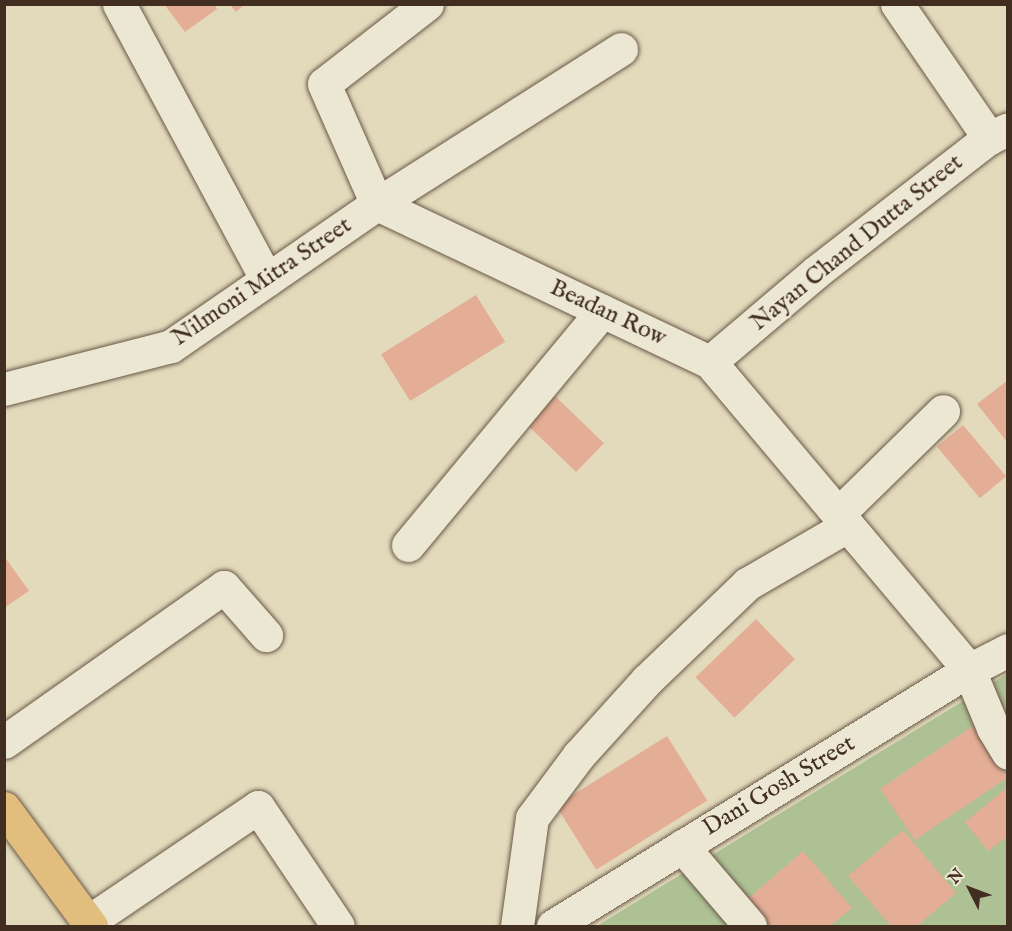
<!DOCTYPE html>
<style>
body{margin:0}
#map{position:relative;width:1012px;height:931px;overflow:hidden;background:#e2dabb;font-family:"IM FELL English",serif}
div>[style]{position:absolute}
.green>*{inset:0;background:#adc194}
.building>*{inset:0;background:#e4ad95;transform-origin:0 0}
.roads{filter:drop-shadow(0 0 2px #6a5848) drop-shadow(0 0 2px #6a5848)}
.minor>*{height:33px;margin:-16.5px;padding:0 16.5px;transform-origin:16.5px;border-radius:16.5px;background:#ece7d3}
.major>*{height:33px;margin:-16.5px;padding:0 16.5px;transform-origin:16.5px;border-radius:16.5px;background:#e1bd7e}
span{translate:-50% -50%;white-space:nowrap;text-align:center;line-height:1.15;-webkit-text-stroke:5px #ece7d3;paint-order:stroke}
.street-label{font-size:24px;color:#422d21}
.frame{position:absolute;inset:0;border:6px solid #422d21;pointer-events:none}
.north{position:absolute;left:940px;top:859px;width:60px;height:60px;-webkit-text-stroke:4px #ece7d3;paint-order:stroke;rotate:312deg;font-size:16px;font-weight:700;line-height:24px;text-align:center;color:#422d21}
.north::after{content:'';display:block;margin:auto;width:21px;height:27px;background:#422d21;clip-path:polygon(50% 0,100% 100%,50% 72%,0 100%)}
</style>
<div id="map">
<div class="green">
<div style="clip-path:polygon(1007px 674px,1007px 926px,597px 926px)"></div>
</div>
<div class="building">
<div style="clip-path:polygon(164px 4px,214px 4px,217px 9px,185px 32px)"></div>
<div style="clip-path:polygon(230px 4px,245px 4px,236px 12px)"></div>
<div style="left:476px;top:295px;width:55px;height:112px;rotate:58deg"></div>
<div style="clip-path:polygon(1008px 380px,1008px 443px,977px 404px)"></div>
<div style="left:555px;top:396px;width:68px;height:40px;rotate:44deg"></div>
<div style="left:963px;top:425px;width:67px;height:34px;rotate:50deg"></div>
<div style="clip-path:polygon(4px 556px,29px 591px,4px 608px)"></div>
<div style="left:756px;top:619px;width:56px;height:84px;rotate:46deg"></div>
<div style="left:973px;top:726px;width:62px;height:112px;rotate:56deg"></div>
<div style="left:667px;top:736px;width:76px;height:131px;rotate:58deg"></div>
<div style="clip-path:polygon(1008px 787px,1008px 836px,988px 851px,965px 822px)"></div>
<div style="clip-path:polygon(903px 830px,956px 893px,917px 926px,891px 926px,848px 876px)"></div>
<div style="clip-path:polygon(803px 851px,852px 908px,830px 926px,765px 926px,744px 902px)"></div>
</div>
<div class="roads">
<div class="minor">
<div style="left:119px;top:4px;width:313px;rotate:61.8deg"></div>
<div style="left:427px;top:4px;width:130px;rotate:142.2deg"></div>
<div style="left:324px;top:84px;width:131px;rotate:66.2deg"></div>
<div style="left:377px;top:204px;width:369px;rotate:25.4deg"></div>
<div style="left:710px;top:362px;width:402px;rotate:49.9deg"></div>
<div style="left:969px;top:670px;width:63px;rotate:67.5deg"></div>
<div style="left:993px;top:728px;width:29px;rotate:59deg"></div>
<div style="left:897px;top:4px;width:163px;rotate:55.5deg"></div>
<div style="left:710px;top:362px;width:139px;rotate:-40.3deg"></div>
<div style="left:816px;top:272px;width:219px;rotate:-37.8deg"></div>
<div style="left:989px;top:138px;width:21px;rotate:-25deg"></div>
<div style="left:4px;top:389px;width:172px;rotate:-14.4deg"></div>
<div style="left:171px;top:346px;width:250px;rotate:-34.6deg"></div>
<div style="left:377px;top:204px;width:289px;rotate:-32.4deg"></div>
<div style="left:838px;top:514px;width:147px;rotate:-44.4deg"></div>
<div style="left:408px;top:545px;width:304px;rotate:-50.3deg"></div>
<div style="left:4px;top:742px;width:269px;rotate:-35.2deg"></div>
<div style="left:224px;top:587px;width:64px;rotate:48.8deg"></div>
<div style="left:682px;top:846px;width:105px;rotate:49.6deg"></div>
<div style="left:88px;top:922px;width:205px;rotate:-34.1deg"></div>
<div style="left:258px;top:807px;width:143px;rotate:56.1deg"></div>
<div style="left:517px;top:926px;width:109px;rotate:-82.1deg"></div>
<div style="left:532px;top:818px;width:79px;rotate:-53.3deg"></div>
<div style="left:579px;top:755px;width:101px;rotate:-47.8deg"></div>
<div style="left:647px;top:680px;width:139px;rotate:-43.8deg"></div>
<div style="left:747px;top:584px;width:116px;rotate:-30.1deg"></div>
<div style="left:553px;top:926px;width:488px;rotate:-31.6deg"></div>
<div style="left:969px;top:670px;width:44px;rotate:-27.1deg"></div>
</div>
<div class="major">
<div style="left:4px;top:808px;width:147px;rotate:53.6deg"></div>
</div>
</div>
<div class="street-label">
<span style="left:857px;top:243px;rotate:-39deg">Nayan Chand Dutta Street</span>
<span style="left:262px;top:282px;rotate:-34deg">Nilmoni Mitra Street</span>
<span style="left:608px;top:313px;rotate:25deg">Beadan Row</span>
<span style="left:779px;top:786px;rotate:-31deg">Dani Gosh Street</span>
</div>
<div class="frame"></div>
<div class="north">N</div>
</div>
